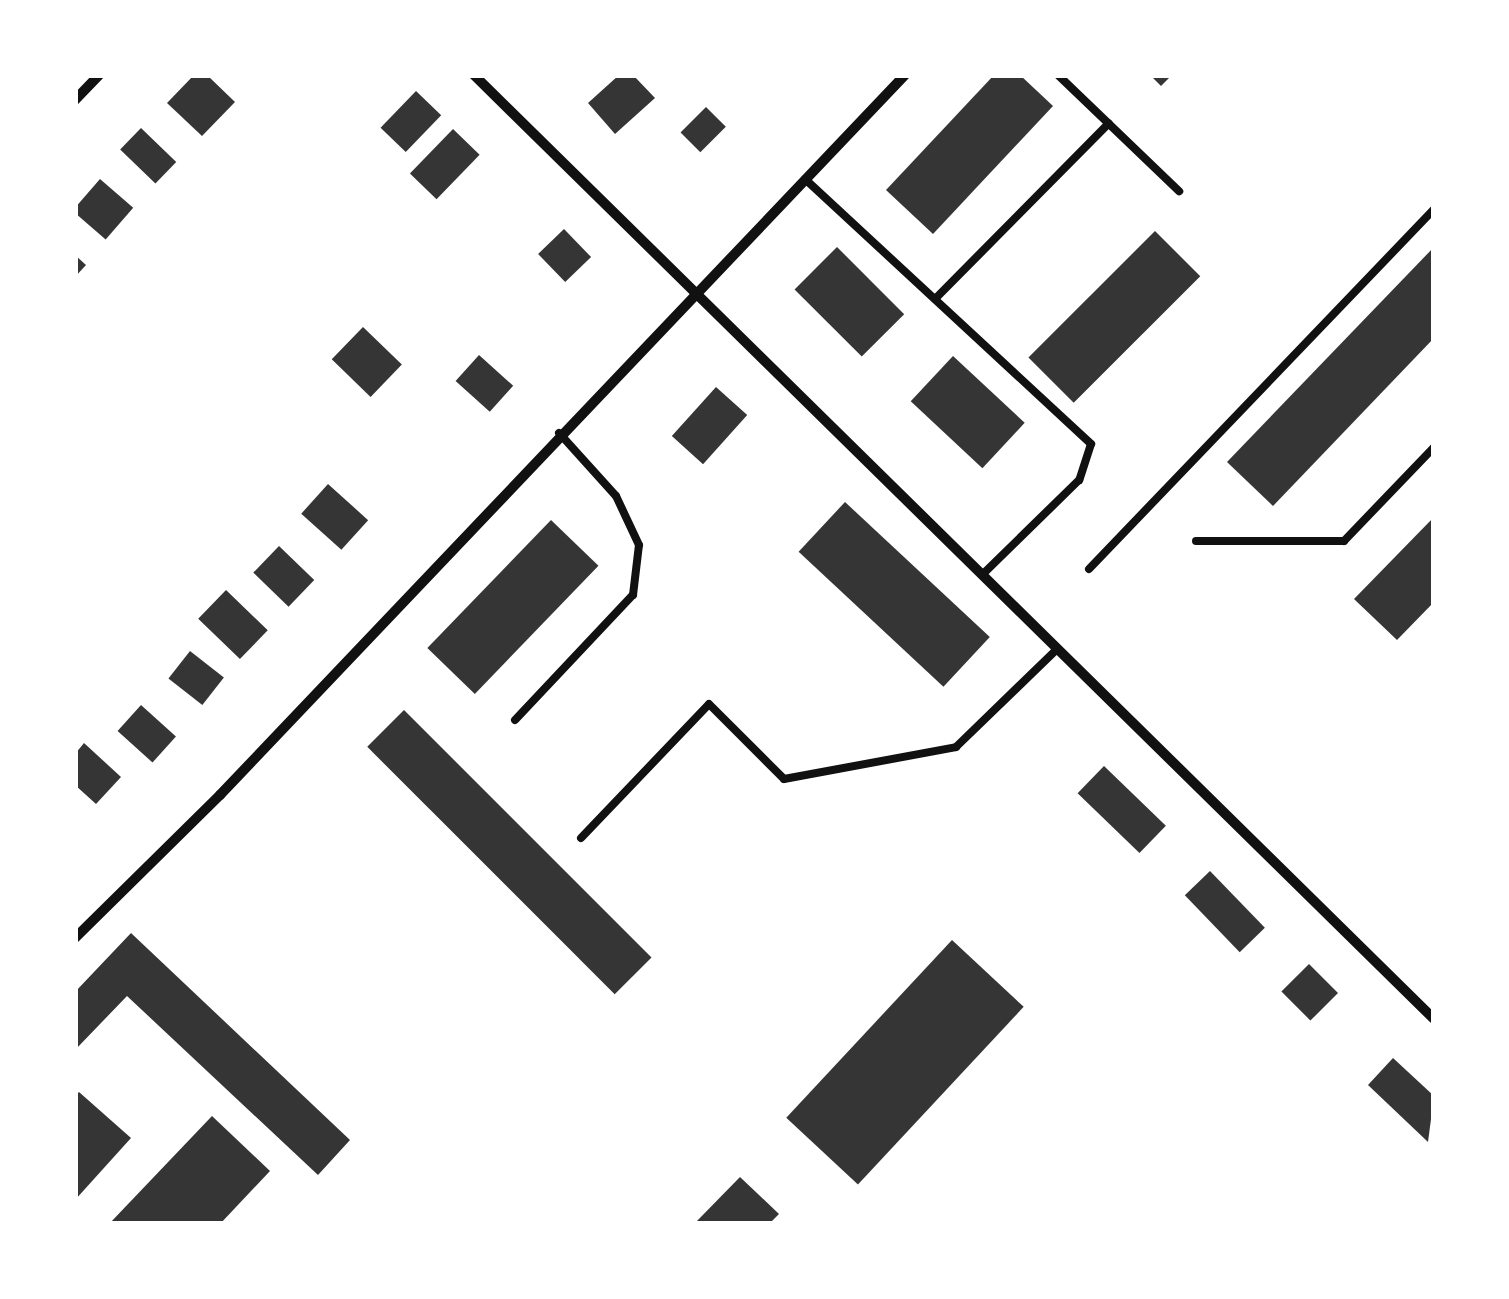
<!DOCTYPE html>
<style>
body{margin:0}
#map{position:relative;width:1509px;height:1299px;overflow:hidden;background:#fff;font-family:Mulish,sans-serif}
div>[style]{position:absolute}
.building>*{inset:0;background:#353535;transform-origin:0 0}
.service>*{height:8px;margin:-4px;padding:0 4px;transform-origin:4px;border-radius:4px;background:#111}
.minor>*{height:10px;margin:-5px;padding:0 5px;transform-origin:5px;border-radius:5px;background:#111}
span{translate:-50% -50%;white-space:nowrap;text-align:center;line-height:1.15;-webkit-text-stroke:9px #fff;paint-order:stroke}
.frame{position:absolute;inset:0;border:78px solid #fff;pointer-events:none}
</style>
<div id="map">
<div class="building">
<div style="clip-path:polygon(194px 75px,207px 75px,235px 102px,202px 136px,167px 103px)"></div>
<div style="clip-path:polygon(619px 75px,633px 75px,655px 98px,615px 134px,588px 103px)"></div>
<div style="clip-path:polygon(994px 75px,1020px 75px,1053px 106px,933px 234px,886px 190px)"></div>
<div style="clip-path:polygon(1150px 75px,1172px 75px,1161px 86px)"></div>
<div style="left:416px;top:91px;width:35px;height:51px;rotate:44deg"></div>
<div style="left:706px;top:107px;width:28px;height:36px;rotate:45deg"></div>
<div style="left:141px;top:128px;width:49px;height:30px;rotate:44deg"></div>
<div style="left:453px;top:129px;width:37px;height:62px;rotate:44deg"></div>
<div style="left:100px;top:179px;width:44px;height:42px;rotate:41deg"></div>
<div style="left:564px;top:229px;width:39px;height:36px;rotate:46deg"></div>
<div style="left:1155px;top:231px;width:64px;height:179px;rotate:45deg"></div>
<div style="left:837px;top:247px;width:95px;height:60px;rotate:45deg"></div>
<div style="clip-path:polygon(1434px 247px,1434px 338px,1273px 506px,1227px 462px)"></div>
<div style="clip-path:polygon(75px 255px,86px 265px,75px 277px)"></div>
<div style="left:363px;top:327px;width:54px;height:45px;rotate:44deg"></div>
<div style="left:479px;top:355px;width:46px;height:35px;rotate:42deg"></div>
<div style="left:953px;top:356px;width:98px;height:62px;rotate:43deg"></div>
<div style="left:716px;top:387px;width:42px;height:66px;rotate:42deg"></div>
<div style="left:328px;top:484px;width:54px;height:40px;rotate:42deg"></div>
<div style="left:845px;top:502px;width:198px;height:68px;rotate:43deg"></div>
<div style="clip-path:polygon(1434px 517px,1434px 602px,1397px 640px,1354px 599px)"></div>
<div style="left:551px;top:520px;width:66px;height:178px;rotate:44deg"></div>
<div style="left:279px;top:546px;width:49px;height:37px;rotate:44deg"></div>
<div style="left:226px;top:590px;width:58px;height:40px;rotate:44deg"></div>
<div style="left:190px;top:651px;width:43px;height:35px;rotate:38deg"></div>
<div style="left:141px;top:705px;width:47px;height:35px;rotate:42deg"></div>
<div style="left:404px;top:710px;width:350px;height:52px;rotate:45deg"></div>
<div style="clip-path:polygon(84px 743px,121px 777px,96px 804px,75px 785px,75px 754px)"></div>
<div style="left:1104px;top:766px;width:86px;height:38px;rotate:44deg"></div>
<div style="left:1210px;top:871px;width:79px;height:35px;rotate:46deg"></div>
<div style="clip-path:polygon(131px 933px,350px 1140px,318px 1175px,127px 996px,75px 1050px,75px 992px)"></div>
<div style="left:952px;top:940px;width:98px;height:243px;rotate:43deg"></div>
<div style="left:1309px;top:964px;width:41px;height:39px;rotate:45deg"></div>
<div style="clip-path:polygon(1393px 1058px,1434px 1096px,1428px 1142px,1368px 1085px)"></div>
<div style="clip-path:polygon(79px 1092px,131px 1138px,75px 1200px,75px 1096px)"></div>
<div style="clip-path:polygon(212px 1116px,270px 1171px,220px 1224px,109px 1224px)"></div>
<div style="clip-path:polygon(740px 1177px,779px 1214px,769px 1224px,694px 1224px)"></div>
</div>
<div class="service">
<div style="left:1058px;top:75px;width:168px;rotate:43.8deg"></div>
<div style="left:805px;top:179px;width:390px;rotate:42.8deg"></div>
<div style="left:1091px;top:444px;width:38px;rotate:108deg"></div>
<div style="left:1079px;top:480px;width:136px;rotate:135.6deg"></div>
<div style="left:935px;top:299px;width:247px;rotate:-45.3deg"></div>
<div style="left:1196px;top:541px;width:148px"></div>
<div style="left:1344px;top:541px;width:130px;rotate:-46.2deg"></div>
<div style="left:1089px;top:569px;width:499px;rotate:-46.2deg"></div>
<div style="left:515px;top:720px;width:172px;rotate:-46.7deg"></div>
<div style="left:633px;top:595px;width:50px;rotate:-83.2deg"></div>
<div style="left:639px;top:545px;width:54px;rotate:-115.1deg"></div>
<div style="left:616px;top:496px;width:85px;rotate:-132.1deg"></div>
<div style="left:581px;top:838px;width:185px;rotate:-46.3deg"></div>
<div style="left:709px;top:704px;width:106px;rotate:45deg"></div>
<div style="left:784px;top:779px;width:175px;rotate:-10.5deg"></div>
<div style="left:956px;top:747px;width:141px;rotate:-44.1deg"></div>
</div>
<div class="minor">
<div style="left:474px;top:75px;width:1346px;rotate:44.52deg"></div>
<div style="left:75px;top:100px;width:35px;rotate:-46deg"></div>
<div style="left:75px;top:938px;width:204px;rotate:-44.6deg"></div>
<div style="left:220px;top:795px;width:994px;rotate:-46.43deg"></div>
</div>
<div class="frame"></div>
</div>
